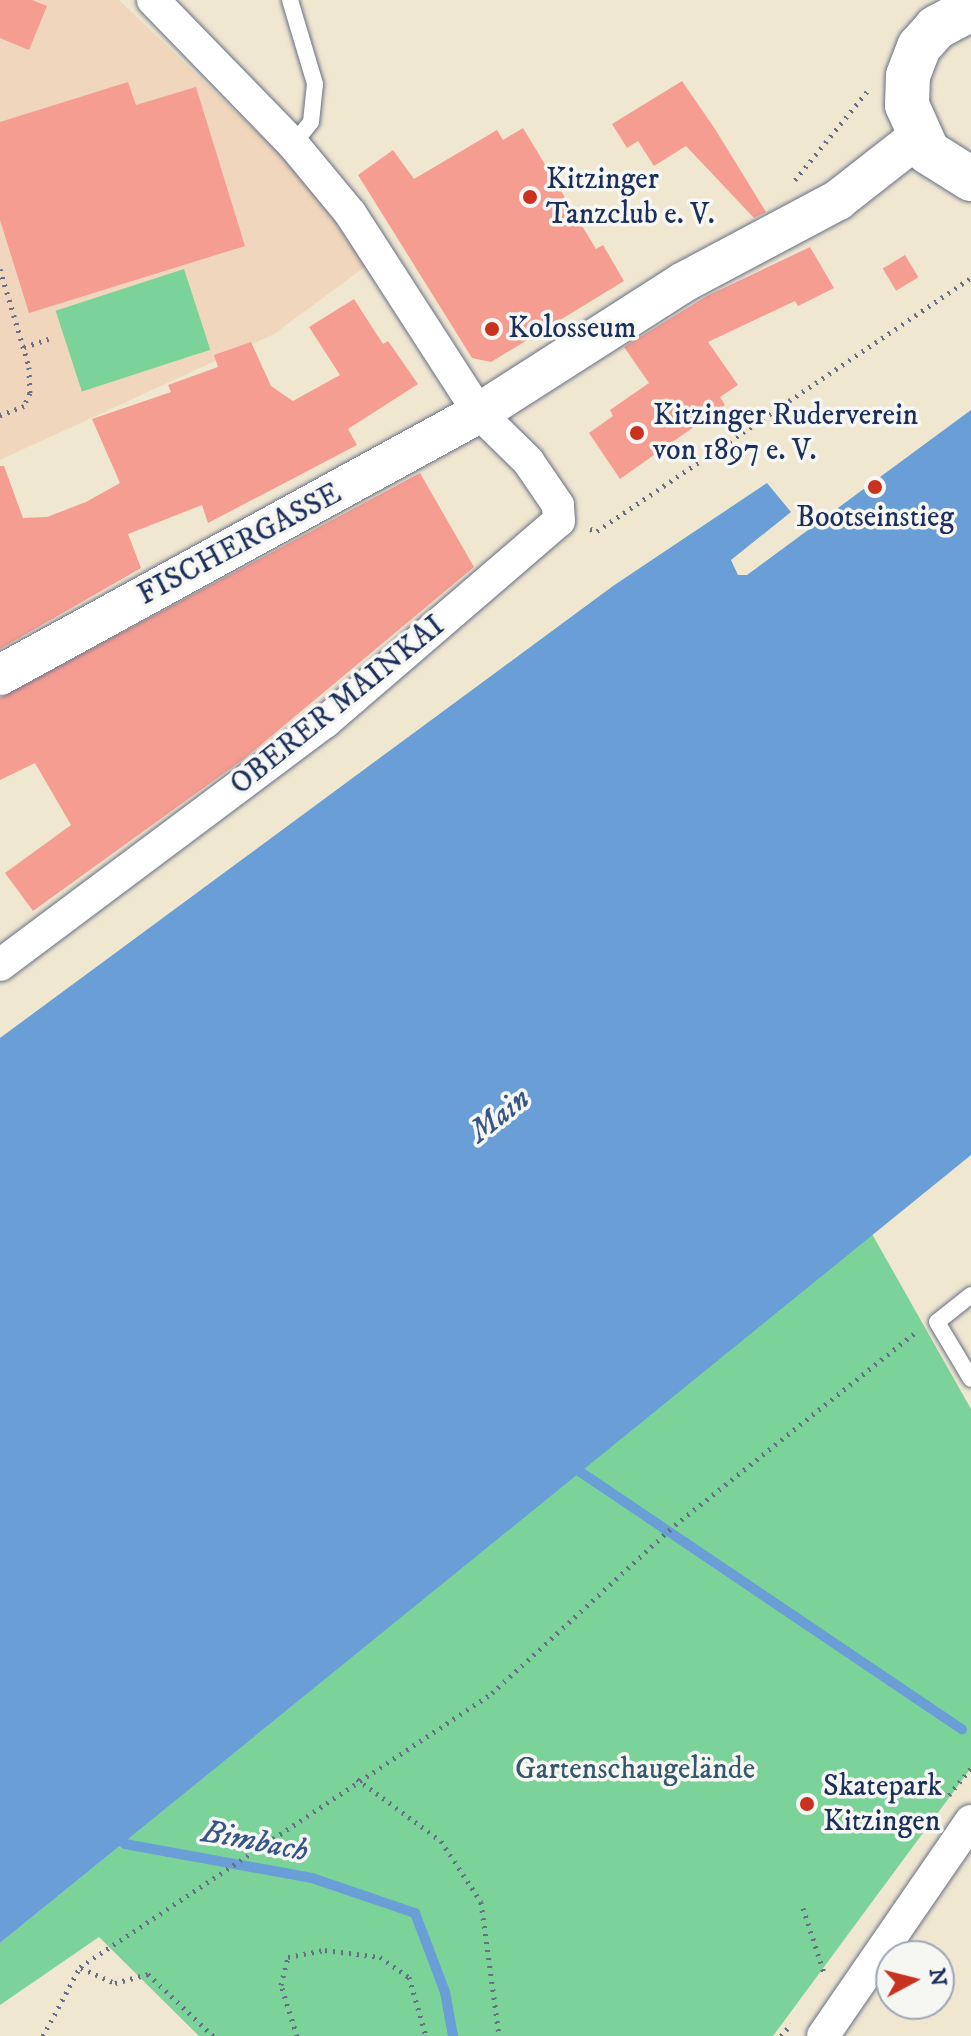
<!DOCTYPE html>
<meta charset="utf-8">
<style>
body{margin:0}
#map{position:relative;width:971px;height:2036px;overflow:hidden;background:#f0e7d1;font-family:"IM FELL DW Pica",serif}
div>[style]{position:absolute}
.built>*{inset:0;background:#f0d6bc}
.green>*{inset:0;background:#7bd399;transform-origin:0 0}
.water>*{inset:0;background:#699ed6}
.stream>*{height:10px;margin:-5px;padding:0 5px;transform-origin:5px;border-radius:5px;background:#699ed6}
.building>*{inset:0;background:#f69d92;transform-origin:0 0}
.path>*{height:5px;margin-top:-2.5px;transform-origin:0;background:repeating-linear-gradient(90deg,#666f86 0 2px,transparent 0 8px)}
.roads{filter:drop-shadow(0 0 2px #666f86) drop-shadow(0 0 2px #666f86)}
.service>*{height:16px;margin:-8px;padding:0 8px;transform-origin:8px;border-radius:8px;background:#fff}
.minor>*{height:32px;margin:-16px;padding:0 16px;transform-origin:16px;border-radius:16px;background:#fff}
.tertiary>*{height:40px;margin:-20px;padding:0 20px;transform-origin:20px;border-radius:20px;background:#fff}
.secondary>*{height:44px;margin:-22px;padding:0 22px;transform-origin:22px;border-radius:22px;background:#fff}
.dots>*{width:22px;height:22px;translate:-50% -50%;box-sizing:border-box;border:4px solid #f6f6f2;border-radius:50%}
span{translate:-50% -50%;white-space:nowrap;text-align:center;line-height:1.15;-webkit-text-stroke:7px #f6f6f2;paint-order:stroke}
.poi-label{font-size:30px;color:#1b2f5e}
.left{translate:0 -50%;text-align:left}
.street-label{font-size:30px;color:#1b2f5e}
.park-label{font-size:30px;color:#33586d}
.water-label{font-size:32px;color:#365688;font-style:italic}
.north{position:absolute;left:875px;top:1940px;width:80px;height:80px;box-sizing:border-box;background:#f6f6f2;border:2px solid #9ea6b7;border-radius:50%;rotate:83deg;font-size:22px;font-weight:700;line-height:32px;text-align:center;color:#1b2f5e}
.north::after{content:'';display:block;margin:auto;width:28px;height:36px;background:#c8321e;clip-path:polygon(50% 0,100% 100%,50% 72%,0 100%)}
</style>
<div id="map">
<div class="built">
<div style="clip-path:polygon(0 0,119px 0,303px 177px,366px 266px,274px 334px,0 460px)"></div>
</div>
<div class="green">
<div style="left:184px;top:269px;width:85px;height:135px;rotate:72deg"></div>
<div style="clip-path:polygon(872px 1234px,971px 1409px,971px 1768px,773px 2036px,199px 2036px,99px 1937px,0 2005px,0 1943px)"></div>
</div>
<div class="water">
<div style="clip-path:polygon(971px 410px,971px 1155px,0 1943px,0 1038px,613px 586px,767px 483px,791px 512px,731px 560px,738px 575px,747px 575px)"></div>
</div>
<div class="stream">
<div style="left:579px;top:1471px;width:462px;rotate:34deg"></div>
<div style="left:118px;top:1837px;width:10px;rotate:45deg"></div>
<div style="left:125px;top:1844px;width:190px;rotate:10.3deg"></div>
<div style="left:312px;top:1878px;width:109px;rotate:18.8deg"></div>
<div style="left:415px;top:1913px;width:85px;rotate:69.2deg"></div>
<div style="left:445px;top:1992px;width:45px;rotate:79.7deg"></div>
</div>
<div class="building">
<div style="clip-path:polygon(0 0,32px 0,47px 6px,29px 50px,0 38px)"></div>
<div style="clip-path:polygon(682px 81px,715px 129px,766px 212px,754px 218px,686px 146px,654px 166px,638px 141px,627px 148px,612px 124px)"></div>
<div style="clip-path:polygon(128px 82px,136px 105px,196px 87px,245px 246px,29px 313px,0 220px,0 122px)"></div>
<div style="clip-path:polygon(523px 128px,596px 249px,603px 245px,624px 281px,491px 362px,472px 358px,358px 175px,393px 150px,414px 179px,497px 130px,503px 140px)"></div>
<div style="clip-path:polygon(810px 247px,834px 288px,798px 306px,795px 301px,708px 342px,738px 385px,720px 397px,725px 405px,620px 479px,589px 433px,613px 416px,610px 410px,649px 383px,624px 347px,707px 296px)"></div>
<div style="left:905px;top:255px;width:26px;height:26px;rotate:59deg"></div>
<div style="clip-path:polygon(354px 299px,383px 344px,388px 341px,418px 384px,348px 429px,357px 445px,208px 523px,202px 505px,128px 534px,141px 568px,0 649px,0 466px,4px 466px,23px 518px,47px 517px,86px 502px,120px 483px,92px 419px,171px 392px,168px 385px,218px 367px,214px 355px,251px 342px,271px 386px,293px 401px,340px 375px,309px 327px)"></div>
<div style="clip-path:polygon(420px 473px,474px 567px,245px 758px,33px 911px,5px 873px,71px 825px,35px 763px,0 780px,0 698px)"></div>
</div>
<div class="path">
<div style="left:795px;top:180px;width:117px;rotate:-50.9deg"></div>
<div style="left:0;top:269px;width:102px;rotate:73.5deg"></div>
<div style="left:29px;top:367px;width:26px;rotate:88deg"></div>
<div style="left:30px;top:393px;width:14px;rotate:115deg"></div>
<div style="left:24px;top:406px;width:26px;rotate:159deg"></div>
<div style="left:24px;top:347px;width:26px;rotate:-18deg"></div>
<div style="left:590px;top:529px;width:7px;rotate:16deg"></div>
<div style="left:597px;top:531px;width:452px;rotate:-34.1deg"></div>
<div style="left:357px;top:1779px;width:104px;rotate:36.4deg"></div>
<div style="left:441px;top:1841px;width:73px;rotate:56.7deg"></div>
<div style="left:481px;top:1902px;width:135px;rotate:82.3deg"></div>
<div style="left:949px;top:1795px;width:35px;rotate:-51deg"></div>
<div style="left:803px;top:1908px;width:71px;rotate:72.1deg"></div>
<div style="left:81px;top:1968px;width:37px;rotate:24deg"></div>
<div style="left:115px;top:1983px;width:34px;rotate:-15deg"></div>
<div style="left:148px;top:1974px;width:90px;rotate:43.6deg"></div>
<div style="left:43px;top:2036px;width:78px;rotate:-61.8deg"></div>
<div style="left:80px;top:1967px;width:495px;rotate:-33.6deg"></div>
<div style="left:492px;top:1693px;width:248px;rotate:-42.6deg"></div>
<div style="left:675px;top:1525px;width:307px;rotate:-38.7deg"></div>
<div style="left:297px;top:2036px;width:53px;rotate:-107.4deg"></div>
<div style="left:281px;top:1985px;width:29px;rotate:-76deg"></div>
<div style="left:288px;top:1957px;width:38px;rotate:-11deg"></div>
<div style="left:325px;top:1950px;width:55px;rotate:7.3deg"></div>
<div style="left:380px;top:1957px;width:35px;rotate:35deg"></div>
<div style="left:409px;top:1977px;width:61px;rotate:73.9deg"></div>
<div style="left:781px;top:2036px;width:16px;rotate:-50deg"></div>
</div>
<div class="roads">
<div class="service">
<div style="left:290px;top:0;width:88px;rotate:73.4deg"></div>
<div style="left:315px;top:84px;width:38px;rotate:96deg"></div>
<div style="left:311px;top:122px;width:28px;rotate:129deg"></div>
<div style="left:971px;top:1295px;width:43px;rotate:141.5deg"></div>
<div style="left:937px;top:1322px;width:66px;rotate:59.2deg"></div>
</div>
<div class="minor">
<div style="left:0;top:965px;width:406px;rotate:-36.8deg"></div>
<div style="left:325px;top:722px;width:308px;rotate:-40.7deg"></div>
<div style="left:559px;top:521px;width:16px;rotate:-94deg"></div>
<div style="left:558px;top:505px;width:53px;rotate:-124.3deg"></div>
<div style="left:528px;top:461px;width:69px;rotate:-135.6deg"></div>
<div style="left:479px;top:413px;width:238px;rotate:-122.8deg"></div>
<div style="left:350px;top:213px;width:89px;rotate:-129.6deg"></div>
<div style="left:293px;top:144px;width:201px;rotate:-134.2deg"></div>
<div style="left:823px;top:2036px;width:261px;rotate:-55.5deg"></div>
</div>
<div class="tertiary">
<div style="left:0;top:675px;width:546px;rotate:-28.68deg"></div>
<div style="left:479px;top:413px;width:241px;rotate:-32.6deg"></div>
<div style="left:682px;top:283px;width:177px;rotate:-28deg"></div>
<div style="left:838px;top:200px;width:100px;rotate:-38.1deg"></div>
</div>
<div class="secondary">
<div style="left:971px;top:9px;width:40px;rotate:152deg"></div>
<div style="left:936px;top:28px;width:25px;rotate:132deg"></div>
<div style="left:919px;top:47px;width:31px;rotate:111deg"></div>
<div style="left:908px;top:76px;width:29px;rotate:92deg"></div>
<div style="left:907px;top:105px;width:51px;rotate:65.9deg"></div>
<div style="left:928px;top:152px;width:51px;rotate:32.1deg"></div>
</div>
</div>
<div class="dots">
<div style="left:530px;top:197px;background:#c8321e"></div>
<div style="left:492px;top:329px;background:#c8321e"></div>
<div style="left:637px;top:433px;background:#c8321e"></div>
<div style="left:875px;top:487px;background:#c8321e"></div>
<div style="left:807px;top:1804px;background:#c8321e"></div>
</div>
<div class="poi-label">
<span class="left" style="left:546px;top:197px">Kitzinger<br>Tanzclub e. V.</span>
<span class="left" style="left:508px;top:329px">Kolosseum</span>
<span class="left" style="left:653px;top:433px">Kitzinger Ruderverein<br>von 1897 e. V.</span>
<span style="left:875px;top:518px">Bootseinstieg</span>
<span class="left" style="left:823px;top:1804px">Skatepark<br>Kitzingen</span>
</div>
<div class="street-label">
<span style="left:240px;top:545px;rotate:-28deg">FISCHERGASSE</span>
<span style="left:338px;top:706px;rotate:-39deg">OBERER MAINKAI</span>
</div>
<div class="park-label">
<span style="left:635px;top:1770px">Gartenschaugelände</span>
</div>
<div class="water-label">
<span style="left:500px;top:1116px;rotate:-38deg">Main</span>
<span style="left:255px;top:1842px;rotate:11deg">Bimbach</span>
</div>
<div class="north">N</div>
</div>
